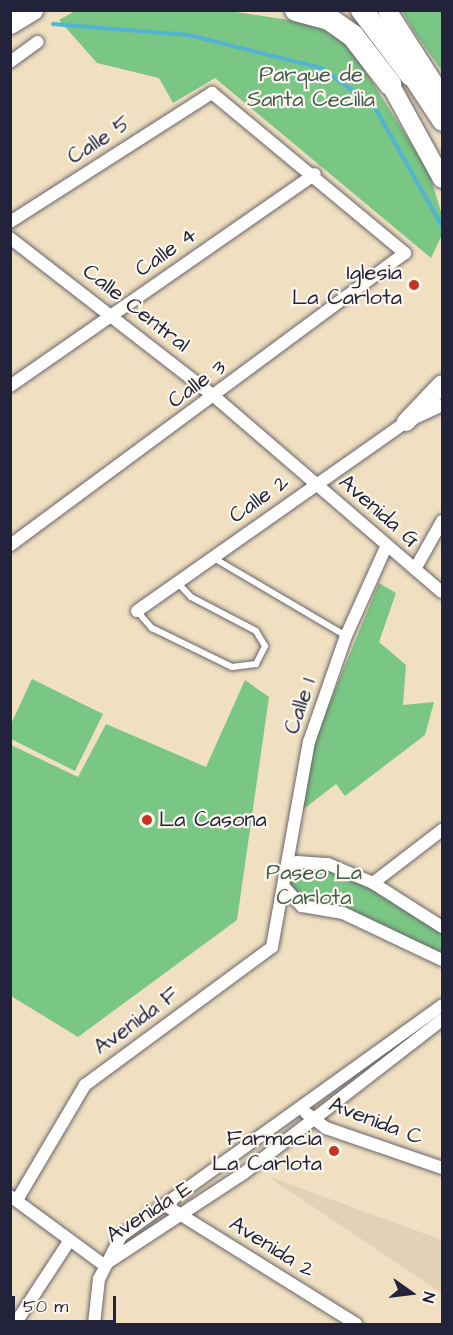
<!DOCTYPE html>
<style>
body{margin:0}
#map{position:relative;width:453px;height:1335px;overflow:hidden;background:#f0e0c1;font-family:"Architects Daughter",sans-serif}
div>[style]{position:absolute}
.built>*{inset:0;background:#e1d2b5}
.green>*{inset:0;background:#7ac685}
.stream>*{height:4px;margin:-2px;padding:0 2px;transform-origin:2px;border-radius:2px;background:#53b3d2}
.roads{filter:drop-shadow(0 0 2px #6a646a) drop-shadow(0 0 2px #6a646a)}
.service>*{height:6px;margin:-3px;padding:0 3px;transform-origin:3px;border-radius:3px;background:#fff}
.minor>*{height:12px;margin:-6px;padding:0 6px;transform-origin:6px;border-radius:6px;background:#fff}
.secondary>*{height:18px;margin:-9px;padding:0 9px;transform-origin:9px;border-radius:9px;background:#fff}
.motorway>*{height:22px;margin:-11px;padding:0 11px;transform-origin:11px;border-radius:11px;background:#fff}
.dots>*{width:16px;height:16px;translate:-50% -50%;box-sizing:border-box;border:3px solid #fbf7ec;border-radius:50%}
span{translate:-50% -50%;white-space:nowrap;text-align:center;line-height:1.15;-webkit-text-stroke:4.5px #fbf7ec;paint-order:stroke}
.park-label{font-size:22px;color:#415b55}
.street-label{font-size:22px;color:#22223b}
.poi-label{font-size:22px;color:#22223b}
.right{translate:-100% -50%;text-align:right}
.left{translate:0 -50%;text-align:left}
.frame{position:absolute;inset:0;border:12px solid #22223b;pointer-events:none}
.north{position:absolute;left:381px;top:1263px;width:60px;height:60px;-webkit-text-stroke:4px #fbf7ec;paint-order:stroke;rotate:104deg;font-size:16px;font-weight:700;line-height:24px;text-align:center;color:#22223b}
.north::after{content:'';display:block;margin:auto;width:21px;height:27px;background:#22223b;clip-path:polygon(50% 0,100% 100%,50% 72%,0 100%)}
.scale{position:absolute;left:12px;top:1296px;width:104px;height:27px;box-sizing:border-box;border:3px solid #22223b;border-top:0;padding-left:8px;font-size:18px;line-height:21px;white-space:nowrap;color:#22223b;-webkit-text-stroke:4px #fbf7ec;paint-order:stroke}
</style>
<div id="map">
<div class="built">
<div style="clip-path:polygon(267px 1176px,442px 1240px,442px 1293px)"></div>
</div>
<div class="green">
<div style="clip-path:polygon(75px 11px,229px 11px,310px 23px,332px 34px,352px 50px,429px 172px,442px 215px,442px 235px,431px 258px,215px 78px,173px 103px,159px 78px,97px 63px,59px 20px)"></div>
<div style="clip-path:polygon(402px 11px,442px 11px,442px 71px,415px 33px)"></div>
<div style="clip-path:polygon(379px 583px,396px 593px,379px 642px,406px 665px,403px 705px,434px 702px,425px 735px,345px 796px,336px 784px,301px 811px,316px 736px)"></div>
<div style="clip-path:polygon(32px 679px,103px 714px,75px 771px,11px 739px,11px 724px)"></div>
<div style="clip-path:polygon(245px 680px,269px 697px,237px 920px,78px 1037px,11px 996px,11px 745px,78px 777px,106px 724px,206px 767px)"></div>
<div style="clip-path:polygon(292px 864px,328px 864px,442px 927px,442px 960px,343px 913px,306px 907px,285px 888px)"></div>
</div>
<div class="stream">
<div style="left:53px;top:24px;width:136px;rotate:4.6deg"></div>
<div style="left:189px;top:35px;width:136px;rotate:14deg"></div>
<div style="left:321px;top:68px;width:65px;rotate:35.6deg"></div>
<div style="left:374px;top:106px;width:138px;rotate:60.5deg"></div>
</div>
<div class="roads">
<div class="service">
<div style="left:212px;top:557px;width:156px;rotate:30.5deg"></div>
<div style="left:137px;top:611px;width:23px;rotate:49deg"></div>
<div style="left:152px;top:628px;width:89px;rotate:26deg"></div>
<div style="left:232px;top:667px;width:24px;rotate:-7deg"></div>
<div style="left:256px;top:664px;width:20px;rotate:-63deg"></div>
<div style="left:265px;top:646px;width:17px;rotate:-121deg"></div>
<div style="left:256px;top:631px;width:73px;rotate:-152.4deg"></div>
<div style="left:191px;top:597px;width:21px;rotate:-133deg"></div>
</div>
<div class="minor">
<div style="left:10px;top:62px;width:34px;rotate:-36deg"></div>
<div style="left:10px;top:222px;width:240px;rotate:-32.6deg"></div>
<div style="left:212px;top:93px;width:251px;rotate:39.7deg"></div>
<div style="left:405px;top:253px;width:491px;rotate:143.5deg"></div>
<div style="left:10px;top:238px;width:259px;rotate:37.8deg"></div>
<div style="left:215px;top:397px;width:299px;rotate:40.7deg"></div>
<div style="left:10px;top:386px;width:371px;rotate:-34.8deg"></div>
<div style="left:415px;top:569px;width:55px;rotate:-60.6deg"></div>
<div style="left:137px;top:611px;width:329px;rotate:-35.1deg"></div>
<div style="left:406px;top:422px;width:40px;rotate:-25deg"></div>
<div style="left:289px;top:875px;width:15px;rotate:-58deg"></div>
<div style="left:297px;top:862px;width:31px;rotate:4deg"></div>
<div style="left:328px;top:864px;width:49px;rotate:22.9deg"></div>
<div style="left:373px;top:883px;width:82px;rotate:32.5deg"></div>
<div style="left:373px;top:883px;width:87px;rotate:-37.5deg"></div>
<div style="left:285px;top:888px;width:25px;rotate:47deg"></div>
<div style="left:302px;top:906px;width:42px;rotate:9.7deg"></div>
<div style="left:343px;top:913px;width:110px;rotate:25.4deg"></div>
<div style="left:306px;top:1113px;width:25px;rotate:37deg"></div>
<div style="left:326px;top:1128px;width:123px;rotate:19deg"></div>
<div style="left:10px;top:1196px;width:117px;rotate:36.3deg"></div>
<div style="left:17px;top:1200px;width:134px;rotate:-59.4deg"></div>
<div style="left:85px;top:1085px;width:232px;rotate:-36.4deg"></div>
<div style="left:272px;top:947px;width:208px;rotate:-79.8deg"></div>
<div style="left:309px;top:742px;width:112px;rotate:-70.8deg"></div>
<div style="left:346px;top:636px;width:98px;rotate:-65.8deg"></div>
<div style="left:165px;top:1205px;width:225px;rotate:31.9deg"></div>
<div style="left:107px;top:1263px;width:164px;rotate:-33.3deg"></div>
<div style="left:244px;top:1173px;width:250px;rotate:-37.7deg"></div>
<div style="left:15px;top:1324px;width:100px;rotate:-56.8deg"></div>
<div style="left:94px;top:1324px;width:45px;rotate:-83.7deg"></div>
<div style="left:99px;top:1279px;width:48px;rotate:-62.9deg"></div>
<div style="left:121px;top:1236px;width:395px;rotate:-35.7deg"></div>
</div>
<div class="secondary">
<div style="left:387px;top:10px;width:102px;rotate:57.4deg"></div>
<div style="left:409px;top:63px;width:12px;rotate:81deg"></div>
<div style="left:411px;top:75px;width:56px;rotate:56.6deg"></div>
<div style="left:390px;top:84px;width:108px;rotate:61.3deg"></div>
<div style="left:406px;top:422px;width:52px;rotate:-46.5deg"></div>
</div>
<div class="motorway">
<div style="left:296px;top:10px;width:34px;rotate:15deg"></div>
<div style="left:329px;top:19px;width:29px;rotate:35deg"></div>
<div style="left:353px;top:36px;width:61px;rotate:52.4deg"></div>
<div style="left:362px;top:10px;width:81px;rotate:53deg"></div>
<div style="left:10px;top:23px;width:26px;rotate:-31deg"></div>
</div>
</div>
<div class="dots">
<div style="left:414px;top:285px;background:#c8321e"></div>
<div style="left:147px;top:820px;background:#c8321e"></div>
<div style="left:334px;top:1151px;background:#c8321e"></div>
</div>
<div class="park-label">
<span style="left:311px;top:87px">Parque de<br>Santa Cecilia</span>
<span style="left:314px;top:885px">Paseo La<br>Carlota</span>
</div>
<div class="street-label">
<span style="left:99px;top:140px;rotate:-33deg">Calle 5</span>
<span style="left:166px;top:252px;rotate:-35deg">Calle 4</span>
<span style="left:136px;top:308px;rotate:38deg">Calle Central</span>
<span style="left:197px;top:384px;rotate:-36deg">Calle 3</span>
<span style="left:259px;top:499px;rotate:-35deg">Calle 2</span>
<span style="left:379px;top:511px;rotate:41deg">Avenida G</span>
<span style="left:300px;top:706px;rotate:-72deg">Calle 1</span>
<span style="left:136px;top:1021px;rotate:-36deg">Avenida F</span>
<span style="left:376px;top:1121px;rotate:21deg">Avenida C</span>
<span style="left:149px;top:1212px;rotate:-32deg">Avenida E</span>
<span style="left:272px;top:1247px;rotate:32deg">Avenida 2</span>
</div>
<div class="poi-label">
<span class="right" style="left:402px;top:285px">Iglesia<br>La Carlota</span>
<span class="left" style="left:159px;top:820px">La Casona</span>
<span class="right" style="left:322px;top:1151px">Farmacia<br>La Carlota</span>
</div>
<div class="frame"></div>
<div class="north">N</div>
<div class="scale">50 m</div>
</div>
